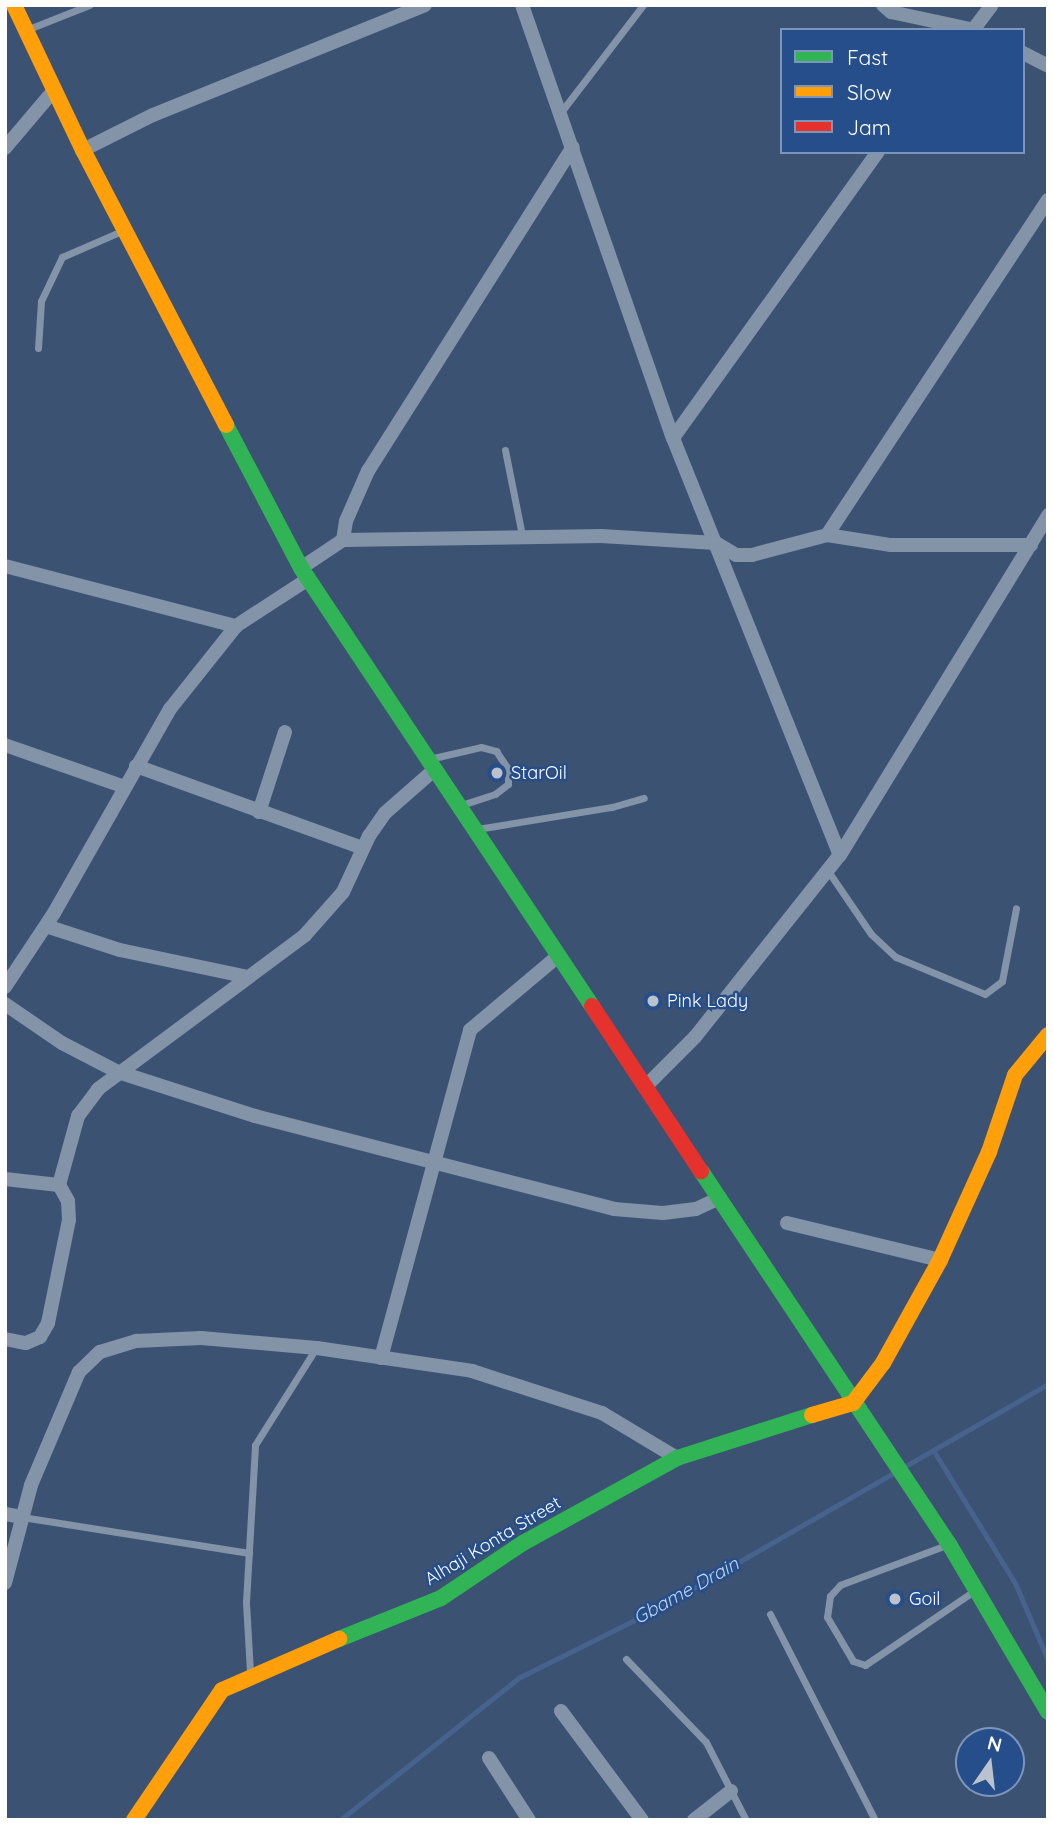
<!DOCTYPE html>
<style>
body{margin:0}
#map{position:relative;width:1053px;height:1825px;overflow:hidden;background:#3c5273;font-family:Quicksand,sans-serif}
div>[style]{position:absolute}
.stream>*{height:5px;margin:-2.5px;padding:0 2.5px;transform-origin:2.5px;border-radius:2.5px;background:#47628d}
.lane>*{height:7px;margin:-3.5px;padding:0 3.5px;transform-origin:3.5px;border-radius:3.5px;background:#8393a8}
.street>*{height:14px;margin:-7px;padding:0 7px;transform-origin:7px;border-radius:7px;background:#8393a8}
.fast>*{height:16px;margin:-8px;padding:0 8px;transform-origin:8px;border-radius:8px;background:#30b455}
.slow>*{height:16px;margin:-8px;padding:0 8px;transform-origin:8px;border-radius:8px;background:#ff9f0a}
.jam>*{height:16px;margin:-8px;padding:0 8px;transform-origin:8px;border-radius:8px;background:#e5322d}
.dots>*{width:19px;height:19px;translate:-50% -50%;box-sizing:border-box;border:4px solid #254e8a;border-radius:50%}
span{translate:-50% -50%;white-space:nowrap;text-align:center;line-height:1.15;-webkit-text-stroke:5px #254e8a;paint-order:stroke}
.poi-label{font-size:18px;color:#fff}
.left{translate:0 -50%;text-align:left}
.street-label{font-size:18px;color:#fff}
.water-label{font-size:19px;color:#bed4f1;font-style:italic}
.frame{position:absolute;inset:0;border:7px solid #fff;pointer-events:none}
.legend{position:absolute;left:780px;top:28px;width:245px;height:126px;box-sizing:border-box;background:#254e8a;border:2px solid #7c95b9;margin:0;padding:9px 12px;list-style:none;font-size:21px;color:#fff}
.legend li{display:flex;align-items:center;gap:14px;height:35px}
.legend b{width:35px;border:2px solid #7c95b9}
.north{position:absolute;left:955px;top:1727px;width:70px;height:70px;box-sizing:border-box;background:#254e8a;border:2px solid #7c95b9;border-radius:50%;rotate:14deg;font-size:19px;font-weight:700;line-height:28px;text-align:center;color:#fff}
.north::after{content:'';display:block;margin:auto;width:24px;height:32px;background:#bbc2ce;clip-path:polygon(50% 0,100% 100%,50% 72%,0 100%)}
</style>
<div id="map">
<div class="stream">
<div style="left:935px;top:1453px;width:153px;rotate:58.4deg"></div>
<div style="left:1015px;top:1583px;width:84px;rotate:66.8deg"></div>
<div style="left:340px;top:1820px;width:230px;rotate:-38.5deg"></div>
<div style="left:520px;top:1677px;width:151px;rotate:-26.4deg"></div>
<div style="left:655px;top:1610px;width:453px;rotate:-29.9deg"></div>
</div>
<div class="lane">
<div style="left:26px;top:30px;width:68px;rotate:-21.6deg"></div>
<div style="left:561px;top:112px;width:135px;rotate:-52.5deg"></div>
<div style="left:38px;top:348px;width:47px;rotate:-86.3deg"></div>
<div style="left:41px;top:301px;width:49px;rotate:-64.5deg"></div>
<div style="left:62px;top:257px;width:68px;rotate:-23.5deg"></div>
<div style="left:505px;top:450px;width:87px;rotate:78.7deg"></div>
<div style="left:429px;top:759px;width:53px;rotate:-13deg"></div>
<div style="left:481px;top:747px;width:16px;rotate:15deg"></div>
<div style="left:496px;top:751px;width:22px;rotate:56deg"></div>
<div style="left:508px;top:769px;width:15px;rotate:90deg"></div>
<div style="left:508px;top:784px;width:16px;rotate:142deg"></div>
<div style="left:495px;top:794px;width:35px;rotate:162deg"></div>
<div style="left:477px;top:829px;width:137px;rotate:-9.3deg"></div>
<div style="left:612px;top:807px;width:33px;rotate:-16deg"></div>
<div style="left:828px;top:871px;width:76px;rotate:55.7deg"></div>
<div style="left:871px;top:934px;width:34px;rotate:43deg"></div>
<div style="left:896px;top:957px;width:96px;rotate:22.6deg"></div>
<div style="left:985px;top:994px;width:21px;rotate:-37deg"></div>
<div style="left:1002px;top:981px;width:74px;rotate:-79.1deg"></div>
<div style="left:22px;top:1517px;width:230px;rotate:9deg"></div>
<div style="left:949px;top:1544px;width:116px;rotate:159.4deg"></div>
<div style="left:840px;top:1585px;width:15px;rotate:132deg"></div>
<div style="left:830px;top:1596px;width:21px;rotate:98deg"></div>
<div style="left:827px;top:1617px;width:51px;rotate:59.4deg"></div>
<div style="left:853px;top:1661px;width:13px;rotate:18deg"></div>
<div style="left:865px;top:1665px;width:132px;rotate:-34.2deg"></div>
<div style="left:770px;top:1614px;width:231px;rotate:63deg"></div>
<div style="left:626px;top:1659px;width:115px;rotate:46.1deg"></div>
<div style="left:706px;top:1742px;width:88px;rotate:62.9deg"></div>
<div style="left:250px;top:1672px;width:70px;rotate:-93.3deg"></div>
<div style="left:246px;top:1602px;width:157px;rotate:-86.7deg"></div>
<div style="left:255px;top:1445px;width:115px;rotate:-57.8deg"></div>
</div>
<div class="street">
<div style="left:522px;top:5px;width:459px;rotate:70.8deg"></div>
<div style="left:673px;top:438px;width:449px;rotate:68.2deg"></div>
<div style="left:883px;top:5px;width:11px;rotate:41deg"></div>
<div style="left:891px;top:12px;width:86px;rotate:12.1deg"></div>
<div style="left:973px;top:30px;width:31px;rotate:-53deg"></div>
<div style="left:1023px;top:53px;width:28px;rotate:27deg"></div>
<div style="left:5px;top:148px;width:77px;rotate:-49.7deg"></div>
<div style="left:83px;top:150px;width:78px;rotate:-26.6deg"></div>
<div style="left:153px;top:115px;width:293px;rotate:-22deg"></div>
<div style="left:673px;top:438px;width:352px;rotate:-54.4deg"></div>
<div style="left:827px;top:535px;width:401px;rotate:-56.6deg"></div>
<div style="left:343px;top:540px;width:19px;rotate:-81deg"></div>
<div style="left:346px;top:521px;width:55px;rotate:-66.3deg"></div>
<div style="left:368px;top:471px;width:383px;rotate:-57.7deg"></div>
<div style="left:5px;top:566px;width:239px;rotate:14.6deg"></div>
<div style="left:301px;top:568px;width:50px;rotate:-33.7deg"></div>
<div style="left:343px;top:540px;width:258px;rotate:-0.9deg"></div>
<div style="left:601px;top:536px;width:115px;rotate:3.5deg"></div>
<div style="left:716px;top:543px;width:23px;rotate:31deg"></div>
<div style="left:736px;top:555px;width:16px"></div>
<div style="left:752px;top:555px;width:78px;rotate:-14.9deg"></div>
<div style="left:827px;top:535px;width:65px;rotate:8.9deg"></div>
<div style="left:891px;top:545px;width:140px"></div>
<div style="left:5px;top:745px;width:124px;rotate:19.3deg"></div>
<div style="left:136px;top:766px;width:241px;rotate:19.9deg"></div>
<div style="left:259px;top:812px;width:84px;rotate:-72deg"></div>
<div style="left:46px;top:926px;width:78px;rotate:18deg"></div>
<div style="left:120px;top:950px;width:131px;rotate:11.9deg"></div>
<div style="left:5px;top:987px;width:89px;rotate:-56.5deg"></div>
<div style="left:54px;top:913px;width:235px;rotate:-60.4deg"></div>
<div style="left:170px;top:709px;width:106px;rotate:-51.5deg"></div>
<div style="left:236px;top:626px;width:86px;rotate:-33.1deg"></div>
<div style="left:5px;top:1004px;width:69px;rotate:34.4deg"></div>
<div style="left:62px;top:1043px;width:63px;rotate:27.4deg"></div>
<div style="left:118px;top:1072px;width:144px;rotate:17.8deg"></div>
<div style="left:255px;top:1116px;width:371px;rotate:14.5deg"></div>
<div style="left:614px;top:1209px;width:49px;rotate:4.7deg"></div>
<div style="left:663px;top:1213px;width:33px;rotate:-7deg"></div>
<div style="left:696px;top:1209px;width:26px;rotate:-25deg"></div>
<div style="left:645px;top:1087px;width:71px;rotate:-45deg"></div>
<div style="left:695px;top:1037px;width:233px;rotate:-51.5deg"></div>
<div style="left:840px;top:855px;width:399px;rotate:-58.5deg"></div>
<div style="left:5px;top:1179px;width:54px;rotate:6.3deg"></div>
<div style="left:59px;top:1185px;width:72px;rotate:-74.6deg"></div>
<div style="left:78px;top:1116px;width:34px;rotate:-53deg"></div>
<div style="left:98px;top:1089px;width:258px;rotate:-36.6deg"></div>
<div style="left:305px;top:935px;width:57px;rotate:-48.5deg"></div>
<div style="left:343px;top:892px;width:62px;rotate:-65.1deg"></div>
<div style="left:369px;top:836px;width:28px;rotate:-55deg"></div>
<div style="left:385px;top:813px;width:64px;rotate:-41.2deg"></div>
<div style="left:787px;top:1223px;width:157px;rotate:13.6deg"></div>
<div style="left:5px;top:1339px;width:21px;rotate:11deg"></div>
<div style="left:26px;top:1343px;width:15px;rotate:-23deg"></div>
<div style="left:40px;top:1337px;width:16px;rotate:-60deg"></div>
<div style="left:48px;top:1323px;width:105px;rotate:-78.5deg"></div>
<div style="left:69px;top:1220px;width:19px;rotate:-93deg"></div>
<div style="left:68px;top:1201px;width:18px;rotate:-119deg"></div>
<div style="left:381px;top:1358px;width:340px;rotate:-74.8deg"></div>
<div style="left:470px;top:1030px;width:114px;rotate:-40deg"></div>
<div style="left:5px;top:1514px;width:17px;rotate:10deg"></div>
<div style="left:5px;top:1583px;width:101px;rotate:-75.1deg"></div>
<div style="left:31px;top:1485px;width:123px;rotate:-67deg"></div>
<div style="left:79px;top:1372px;width:29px;rotate:-44deg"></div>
<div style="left:100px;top:1352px;width:38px;rotate:-17deg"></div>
<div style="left:136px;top:1341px;width:65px;rotate:-2.6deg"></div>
<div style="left:201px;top:1338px;width:116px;rotate:4.9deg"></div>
<div style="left:317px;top:1348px;width:157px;rotate:8.4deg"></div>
<div style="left:472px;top:1371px;width:137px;rotate:17.9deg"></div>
<div style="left:602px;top:1413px;width:87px;rotate:31deg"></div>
<div style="left:561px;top:1711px;width:136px;rotate:53.4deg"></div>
<div style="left:489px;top:1758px;width:74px;rotate:57.2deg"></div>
<div style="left:694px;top:1820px;width:47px;rotate:-38.1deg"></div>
</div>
<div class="fast">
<div style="left:226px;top:425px;width:161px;rotate:62.3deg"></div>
<div style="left:301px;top:568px;width:526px;rotate:56.4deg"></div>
<div style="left:701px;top:1171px;width:448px;rotate:56.4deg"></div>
<div style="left:949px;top:1544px;width:195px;rotate:59.5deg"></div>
<div style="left:339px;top:1639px;width:110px;rotate:-21.9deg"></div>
<div style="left:441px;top:1598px;width:99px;rotate:-33.9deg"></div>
<div style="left:523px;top:1543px;width:176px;rotate:-28.9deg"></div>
<div style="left:677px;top:1458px;width:142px;rotate:-17.7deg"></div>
</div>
<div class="slow">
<div style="left:14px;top:5px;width:161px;rotate:64.6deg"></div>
<div style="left:83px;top:150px;width:310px;rotate:62.5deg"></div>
<div style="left:812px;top:1415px;width:43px;rotate:-16.3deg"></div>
<div style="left:853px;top:1403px;width:50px;rotate:-53.1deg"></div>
<div style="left:883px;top:1363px;width:118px;rotate:-61deg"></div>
<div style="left:940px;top:1260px;width:119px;rotate:-65.6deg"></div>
<div style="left:989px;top:1152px;width:81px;rotate:-71.3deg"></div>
<div style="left:1015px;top:1075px;width:52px;rotate:-50.5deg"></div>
<div style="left:134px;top:1820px;width:157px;rotate:-55.9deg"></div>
<div style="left:222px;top:1690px;width:128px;rotate:-23.6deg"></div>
</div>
<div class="jam">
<div style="left:592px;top:1006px;width:198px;rotate:56.6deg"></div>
</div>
<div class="dots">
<div style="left:497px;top:773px;background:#bbc2ce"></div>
<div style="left:653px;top:1001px;background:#bbc2ce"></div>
<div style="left:895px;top:1599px;background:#bbc2ce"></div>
</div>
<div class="poi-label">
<span class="left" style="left:511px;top:773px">StarOil</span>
<span class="left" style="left:667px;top:1001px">Pink Lady</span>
<span class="left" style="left:909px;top:1599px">Goil</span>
</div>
<div class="street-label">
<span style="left:493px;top:1541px;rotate:-31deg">Alhaji Konta Street</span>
</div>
<div class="water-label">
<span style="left:686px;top:1591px;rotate:-29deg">Gbame Drain</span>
</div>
<div class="frame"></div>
<ul class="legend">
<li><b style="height:9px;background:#30b455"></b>Fast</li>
<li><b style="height:9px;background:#ff9f0a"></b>Slow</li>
<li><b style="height:9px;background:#e5322d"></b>Jam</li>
</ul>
<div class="north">N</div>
</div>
